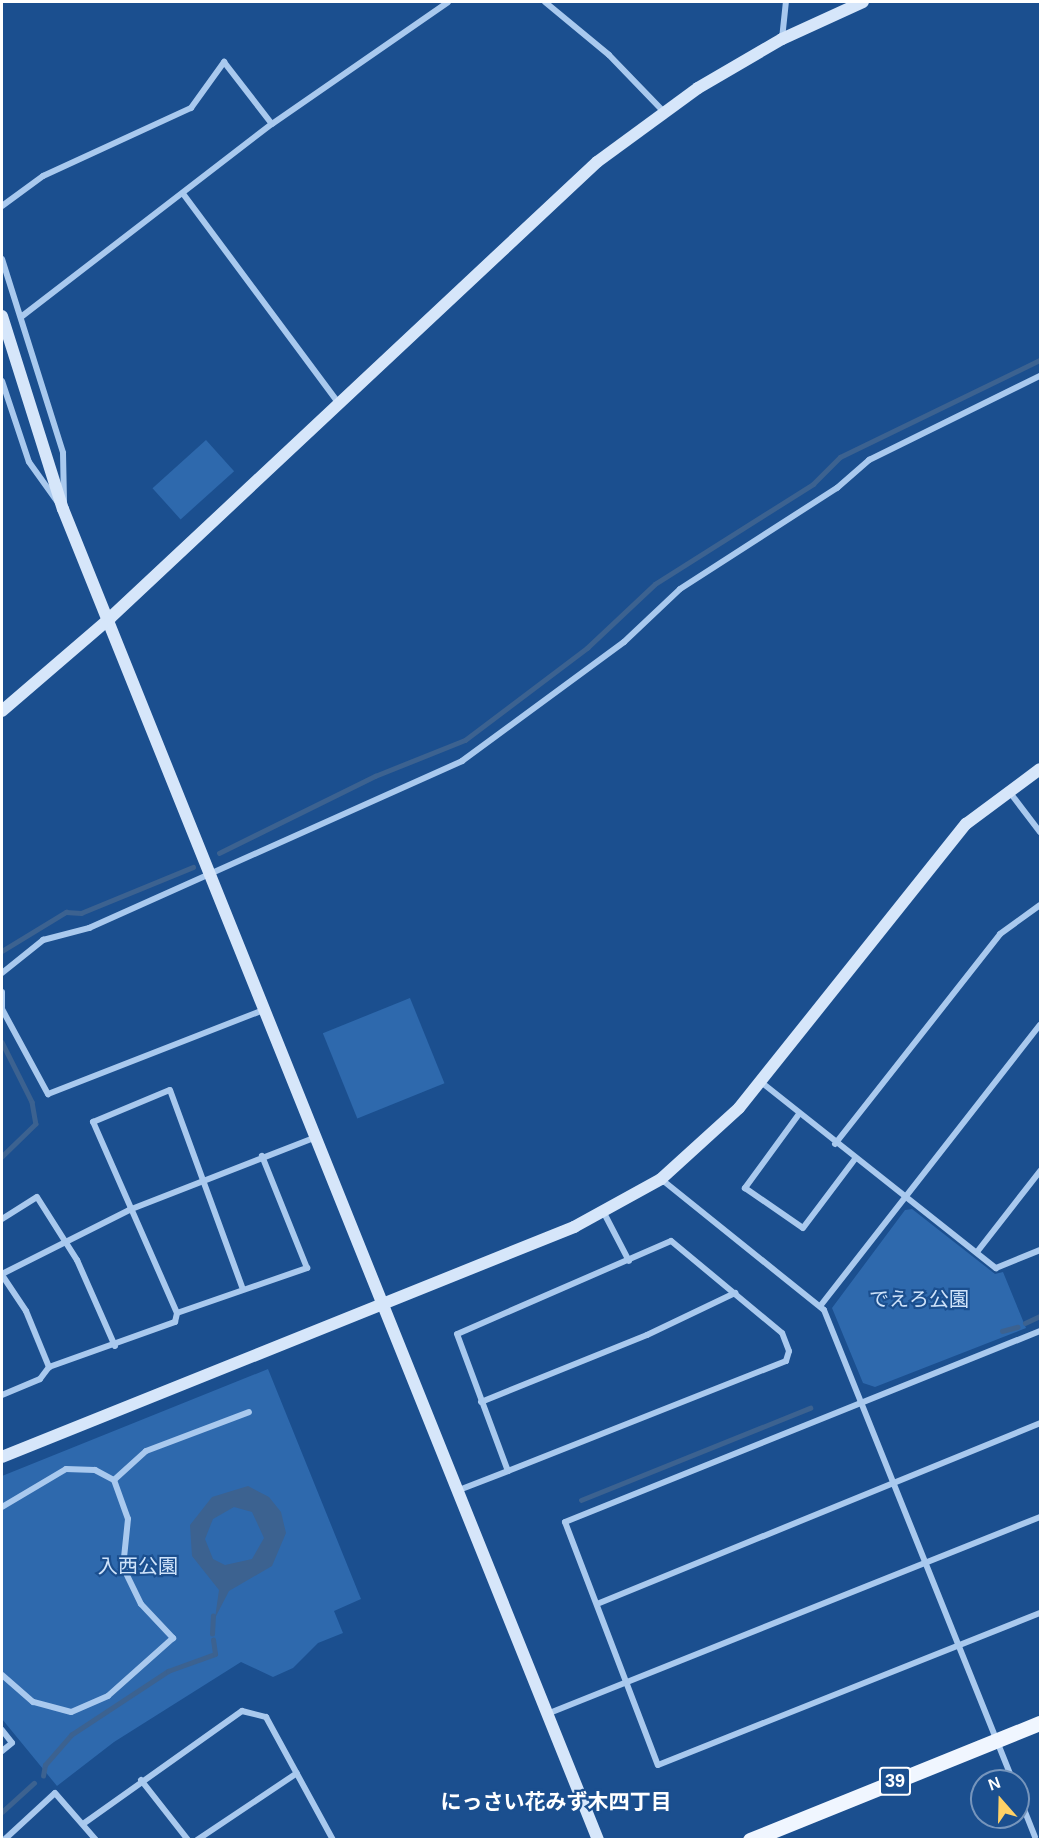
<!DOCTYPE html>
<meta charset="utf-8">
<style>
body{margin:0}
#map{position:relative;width:1042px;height:1841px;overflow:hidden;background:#1b4f8f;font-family:Arial,"Noto Sans JP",sans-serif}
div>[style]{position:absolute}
.green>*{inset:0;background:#2e69ad;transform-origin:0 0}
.water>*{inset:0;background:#3c6290}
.stream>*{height:4.5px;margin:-2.25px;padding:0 2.25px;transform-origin:2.25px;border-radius:2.25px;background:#3c6290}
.street>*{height:6px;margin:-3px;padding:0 3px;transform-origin:3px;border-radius:3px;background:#a9c9ee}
.secondary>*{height:12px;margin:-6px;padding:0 6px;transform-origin:6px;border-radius:6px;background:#d6e6fa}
.primary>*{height:15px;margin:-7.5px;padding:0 7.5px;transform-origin:7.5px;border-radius:7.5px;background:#f0f6ff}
span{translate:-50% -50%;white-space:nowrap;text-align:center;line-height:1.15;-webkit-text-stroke:4.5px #1b4f8f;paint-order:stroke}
.shield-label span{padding:2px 4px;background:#1b4f8f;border:2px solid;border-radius:4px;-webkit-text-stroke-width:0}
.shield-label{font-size:18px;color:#fff;font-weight:700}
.park-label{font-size:20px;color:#cfe3fa}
.neighbourhood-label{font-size:21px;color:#fff;font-weight:700}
.frame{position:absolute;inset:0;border:3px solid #fff;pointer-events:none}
.north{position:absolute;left:970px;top:1769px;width:60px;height:60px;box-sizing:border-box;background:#1b4f8f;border:2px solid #7695bc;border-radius:50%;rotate:340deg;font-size:16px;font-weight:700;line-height:24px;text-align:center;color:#fff}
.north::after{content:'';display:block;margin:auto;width:21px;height:27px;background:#ffd166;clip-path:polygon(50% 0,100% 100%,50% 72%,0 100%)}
</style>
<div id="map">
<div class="green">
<div style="left:206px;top:440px;width:42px;height:72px;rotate:48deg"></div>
<div style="left:410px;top:998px;width:92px;height:94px;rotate:68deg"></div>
<div style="clip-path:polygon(912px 1209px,995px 1274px,1003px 1272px,1026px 1328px,875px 1387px,863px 1383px,832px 1308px,905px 1210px)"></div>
<div style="clip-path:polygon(268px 1369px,361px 1599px,334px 1611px,343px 1633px,318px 1643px,293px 1668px,273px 1677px,241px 1662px,114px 1742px,57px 1786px,2px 1719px,2px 1476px)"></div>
</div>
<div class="water">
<div style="clip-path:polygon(evenodd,248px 1486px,269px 1497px,281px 1512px,286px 1533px,272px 1566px,229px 1591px,215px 1618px,219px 1590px,192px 1556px,190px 1525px,212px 1497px,248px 1486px,234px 1507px,252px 1512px,264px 1538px,252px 1559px,225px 1565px,213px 1559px,205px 1539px,213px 1519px,234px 1507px)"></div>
</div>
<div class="stream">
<div style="left:219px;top:853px;width:174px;rotate:-26.3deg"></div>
<div style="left:375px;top:776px;width:97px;rotate:-21.8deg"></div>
<div style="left:465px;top:740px;width:153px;rotate:-37deg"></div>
<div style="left:587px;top:648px;width:93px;rotate:-43.3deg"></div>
<div style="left:655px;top:584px;width:187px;rotate:-32.3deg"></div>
<div style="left:813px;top:484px;width:38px;rotate:-45deg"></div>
<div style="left:840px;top:457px;width:222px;rotate:-25.9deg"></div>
<div style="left:2px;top:951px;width:75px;rotate:-31.4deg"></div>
<div style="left:66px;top:912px;width:15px;rotate:4deg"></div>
<div style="left:81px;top:913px;width:121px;rotate:-22.3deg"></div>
<div style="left:2px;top:1042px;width:67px;rotate:63.4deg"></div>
<div style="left:32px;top:1102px;width:22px;rotate:80deg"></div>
<div style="left:36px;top:1124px;width:47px;rotate:135.9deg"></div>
<div style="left:1025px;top:1323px;width:17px;rotate:-25deg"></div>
<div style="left:1002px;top:1331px;width:16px;rotate:-15deg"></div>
<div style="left:581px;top:1500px;width:247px;rotate:-21.9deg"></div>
<div style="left:212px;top:1634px;width:18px;rotate:-87deg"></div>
<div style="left:43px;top:1776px;width:11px;rotate:-80deg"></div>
<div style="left:45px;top:1765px;width:40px;rotate:-49deg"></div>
<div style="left:71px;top:1735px;width:116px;rotate:-33.4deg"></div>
<div style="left:168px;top:1671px;width:50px;rotate:-19.9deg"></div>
<div style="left:215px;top:1654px;width:14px;rotate:-98deg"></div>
<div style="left:2px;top:1812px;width:43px;rotate:-42.2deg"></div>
</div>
<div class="street">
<div style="left:545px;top:2px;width:83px;rotate:39.6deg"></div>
<div style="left:609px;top:55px;width:78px;rotate:46deg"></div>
<div style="left:782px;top:39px;width:37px;rotate:-84deg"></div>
<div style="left:184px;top:195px;width:258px;rotate:53.4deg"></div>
<div style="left:2px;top:206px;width:51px;rotate:-36.2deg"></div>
<div style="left:43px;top:176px;width:163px;rotate:-24.7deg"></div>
<div style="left:191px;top:108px;width:57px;rotate:-54.3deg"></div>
<div style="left:224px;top:62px;width:78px;rotate:52.3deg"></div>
<div style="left:2px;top:259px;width:203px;rotate:72.5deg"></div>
<div style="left:63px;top:453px;width:49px;rotate:88.8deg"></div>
<div style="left:21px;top:317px;width:317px;rotate:-37.6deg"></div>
<div style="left:272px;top:124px;width:214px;rotate:-34.7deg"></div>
<div style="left:2px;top:381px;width:85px;rotate:71.6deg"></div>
<div style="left:29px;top:462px;width:52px;rotate:54.5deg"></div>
<div style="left:1008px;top:790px;width:53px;rotate:52.7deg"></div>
<div style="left:2px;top:973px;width:53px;rotate:-38.8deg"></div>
<div style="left:43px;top:940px;width:48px;rotate:-14.6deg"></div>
<div style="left:89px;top:928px;width:409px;rotate:-24.1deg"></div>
<div style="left:462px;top:761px;width:201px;rotate:-36.3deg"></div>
<div style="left:624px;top:642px;width:77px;rotate:-43.4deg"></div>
<div style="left:680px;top:589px;width:187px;rotate:-32.8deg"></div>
<div style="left:837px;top:488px;width:43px;rotate:-41.2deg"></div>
<div style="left:869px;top:460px;width:191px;rotate:-26.2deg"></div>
<div style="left:2px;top:992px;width:15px;rotate:90deg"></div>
<div style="left:2px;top:1009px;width:97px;rotate:61.6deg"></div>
<div style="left:48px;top:1094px;width:234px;rotate:-21.3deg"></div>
<div style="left:761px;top:1082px;width:300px;rotate:38.4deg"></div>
<div style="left:996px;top:1268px;width:48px;rotate:-22.2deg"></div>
<div style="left:799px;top:1114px;width:92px;rotate:126.1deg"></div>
<div style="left:745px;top:1188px;width:70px;rotate:34.6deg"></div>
<div style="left:803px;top:1228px;width:86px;rotate:-53deg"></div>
<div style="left:835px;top:1144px;width:267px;rotate:-51.8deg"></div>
<div style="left:1000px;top:934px;width:49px;rotate:-35.9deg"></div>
<div style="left:661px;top:1179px;width:209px;rotate:38.8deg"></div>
<div style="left:824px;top:1310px;width:508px;rotate:68.14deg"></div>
<div style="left:604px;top:1213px;width:54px;rotate:62.5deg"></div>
<div style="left:2px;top:1219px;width:41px;rotate:-32.2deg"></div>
<div style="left:37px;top:1197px;width:75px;rotate:57.6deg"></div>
<div style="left:77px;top:1260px;width:94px;rotate:66.2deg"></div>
<div style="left:977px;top:1252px;width:103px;rotate:-52.1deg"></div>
<div style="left:2px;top:1274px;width:142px;rotate:-26.7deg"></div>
<div style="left:129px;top:1210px;width:201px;rotate:-21.3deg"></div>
<div style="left:2px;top:1275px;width:43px;rotate:56.3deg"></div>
<div style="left:26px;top:1311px;width:61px;rotate:67.7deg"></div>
<div style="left:821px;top:1305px;width:355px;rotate:-52deg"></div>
<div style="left:177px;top:1313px;width:138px;rotate:-19.1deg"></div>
<div style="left:307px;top:1268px;width:121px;rotate:-111.9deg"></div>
<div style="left:1040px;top:1331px;width:512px;rotate:158.09deg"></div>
<div style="left:565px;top:1522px;width:260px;rotate:69.1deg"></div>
<div style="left:658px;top:1765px;width:411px;rotate:-21.7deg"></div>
<div style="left:2px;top:1395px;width:41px;rotate:-22.8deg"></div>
<div style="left:40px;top:1379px;width:15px;rotate:-53deg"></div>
<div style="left:49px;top:1367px;width:134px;rotate:-19.7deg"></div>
<div style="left:175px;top:1322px;width:9px;rotate:-77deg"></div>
<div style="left:177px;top:1313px;width:209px;rotate:-113.7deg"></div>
<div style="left:93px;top:1122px;width:83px;rotate:-22.6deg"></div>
<div style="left:170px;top:1090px;width:210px;rotate:69.9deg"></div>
<div style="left:481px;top:1402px;width:179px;rotate:-22deg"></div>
<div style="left:647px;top:1335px;width:98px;rotate:-25.5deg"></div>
<div style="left:114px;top:1480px;width:43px;rotate:-42.2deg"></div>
<div style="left:146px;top:1451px;width:110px;rotate:-20.7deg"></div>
<div style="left:459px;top:1490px;width:53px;rotate:-21.2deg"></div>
<div style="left:508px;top:1471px;width:299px;rotate:-21.6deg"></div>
<div style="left:786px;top:1361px;width:10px;rotate:-73deg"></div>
<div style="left:789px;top:1351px;width:19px;rotate:-111deg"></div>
<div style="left:782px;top:1333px;width:144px;rotate:-140.3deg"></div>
<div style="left:671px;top:1241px;width:233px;rotate:156.5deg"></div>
<div style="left:457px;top:1334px;width:146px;rotate:69.6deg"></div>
<div style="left:2px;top:1507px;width:74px;rotate:-30.7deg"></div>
<div style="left:66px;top:1469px;width:29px;rotate:2deg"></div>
<div style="left:95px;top:1470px;width:21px;rotate:28deg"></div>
<div style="left:114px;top:1480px;width:41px;rotate:70.3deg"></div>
<div style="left:128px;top:1519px;width:48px;rotate:95.9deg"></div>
<div style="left:123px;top:1567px;width:41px;rotate:64.1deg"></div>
<div style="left:141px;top:1604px;width:47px;rotate:46.7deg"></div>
<div style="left:173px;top:1638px;width:87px;rotate:138.3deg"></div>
<div style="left:108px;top:1696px;width:40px;rotate:156.6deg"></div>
<div style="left:71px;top:1712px;width:39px;rotate:-165deg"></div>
<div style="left:33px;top:1702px;width:41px;rotate:-138.9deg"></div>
<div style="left:597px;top:1604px;width:479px;rotate:-22.2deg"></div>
<div style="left:547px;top:1714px;width:531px;rotate:-21.78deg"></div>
<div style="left:2px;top:1730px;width:16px;rotate:52deg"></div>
<div style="left:12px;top:1743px;width:13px;rotate:141deg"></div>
<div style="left:141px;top:1780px;width:76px;rotate:51.9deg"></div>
<div style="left:1018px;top:1794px;width:46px;rotate:68.4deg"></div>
<div style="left:83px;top:1824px;width:195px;rotate:-35.4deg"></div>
<div style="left:242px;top:1711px;width:25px;rotate:14deg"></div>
<div style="left:266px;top:1717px;width:140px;rotate:61.4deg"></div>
<div style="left:4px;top:1840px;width:69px;rotate:-42.7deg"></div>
<div style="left:55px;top:1793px;width:62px;rotate:48.9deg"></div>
<div style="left:197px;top:1840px;width:120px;rotate:-33.8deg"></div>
</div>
<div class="secondary">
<div style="left:2px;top:316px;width:202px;rotate:72.5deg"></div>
<div style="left:63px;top:509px;width:1434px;rotate:68.1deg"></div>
<div style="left:2px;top:711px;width:143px;rotate:-40.7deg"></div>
<div style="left:110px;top:618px;width:667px;rotate:-43.12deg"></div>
<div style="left:597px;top:162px;width:125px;rotate:-36.2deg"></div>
<div style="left:698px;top:88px;width:97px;rotate:-30.3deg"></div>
<div style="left:782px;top:39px;width:89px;rotate:-24.6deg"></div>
<div style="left:2px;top:1457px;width:617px;rotate:-21.9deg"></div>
<div style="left:574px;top:1227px;width:99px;rotate:-28.9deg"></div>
<div style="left:661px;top:1179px;width:105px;rotate:-42.3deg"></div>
<div style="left:739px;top:1108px;width:364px;rotate:-51.4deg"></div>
<div style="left:966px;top:824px;width:92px;rotate:-36.6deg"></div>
</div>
<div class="primary">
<div style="left:750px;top:1840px;width:313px;rotate:-22deg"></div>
</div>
<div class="shield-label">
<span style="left:895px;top:1781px">39</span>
</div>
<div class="park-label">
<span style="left:919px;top:1299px">でえろ公園</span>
<span style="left:138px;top:1566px">入西公園</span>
</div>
<div class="neighbourhood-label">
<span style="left:556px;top:1802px">にっさい花みず木四丁目</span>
</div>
<div class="frame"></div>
<div class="north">N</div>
</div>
